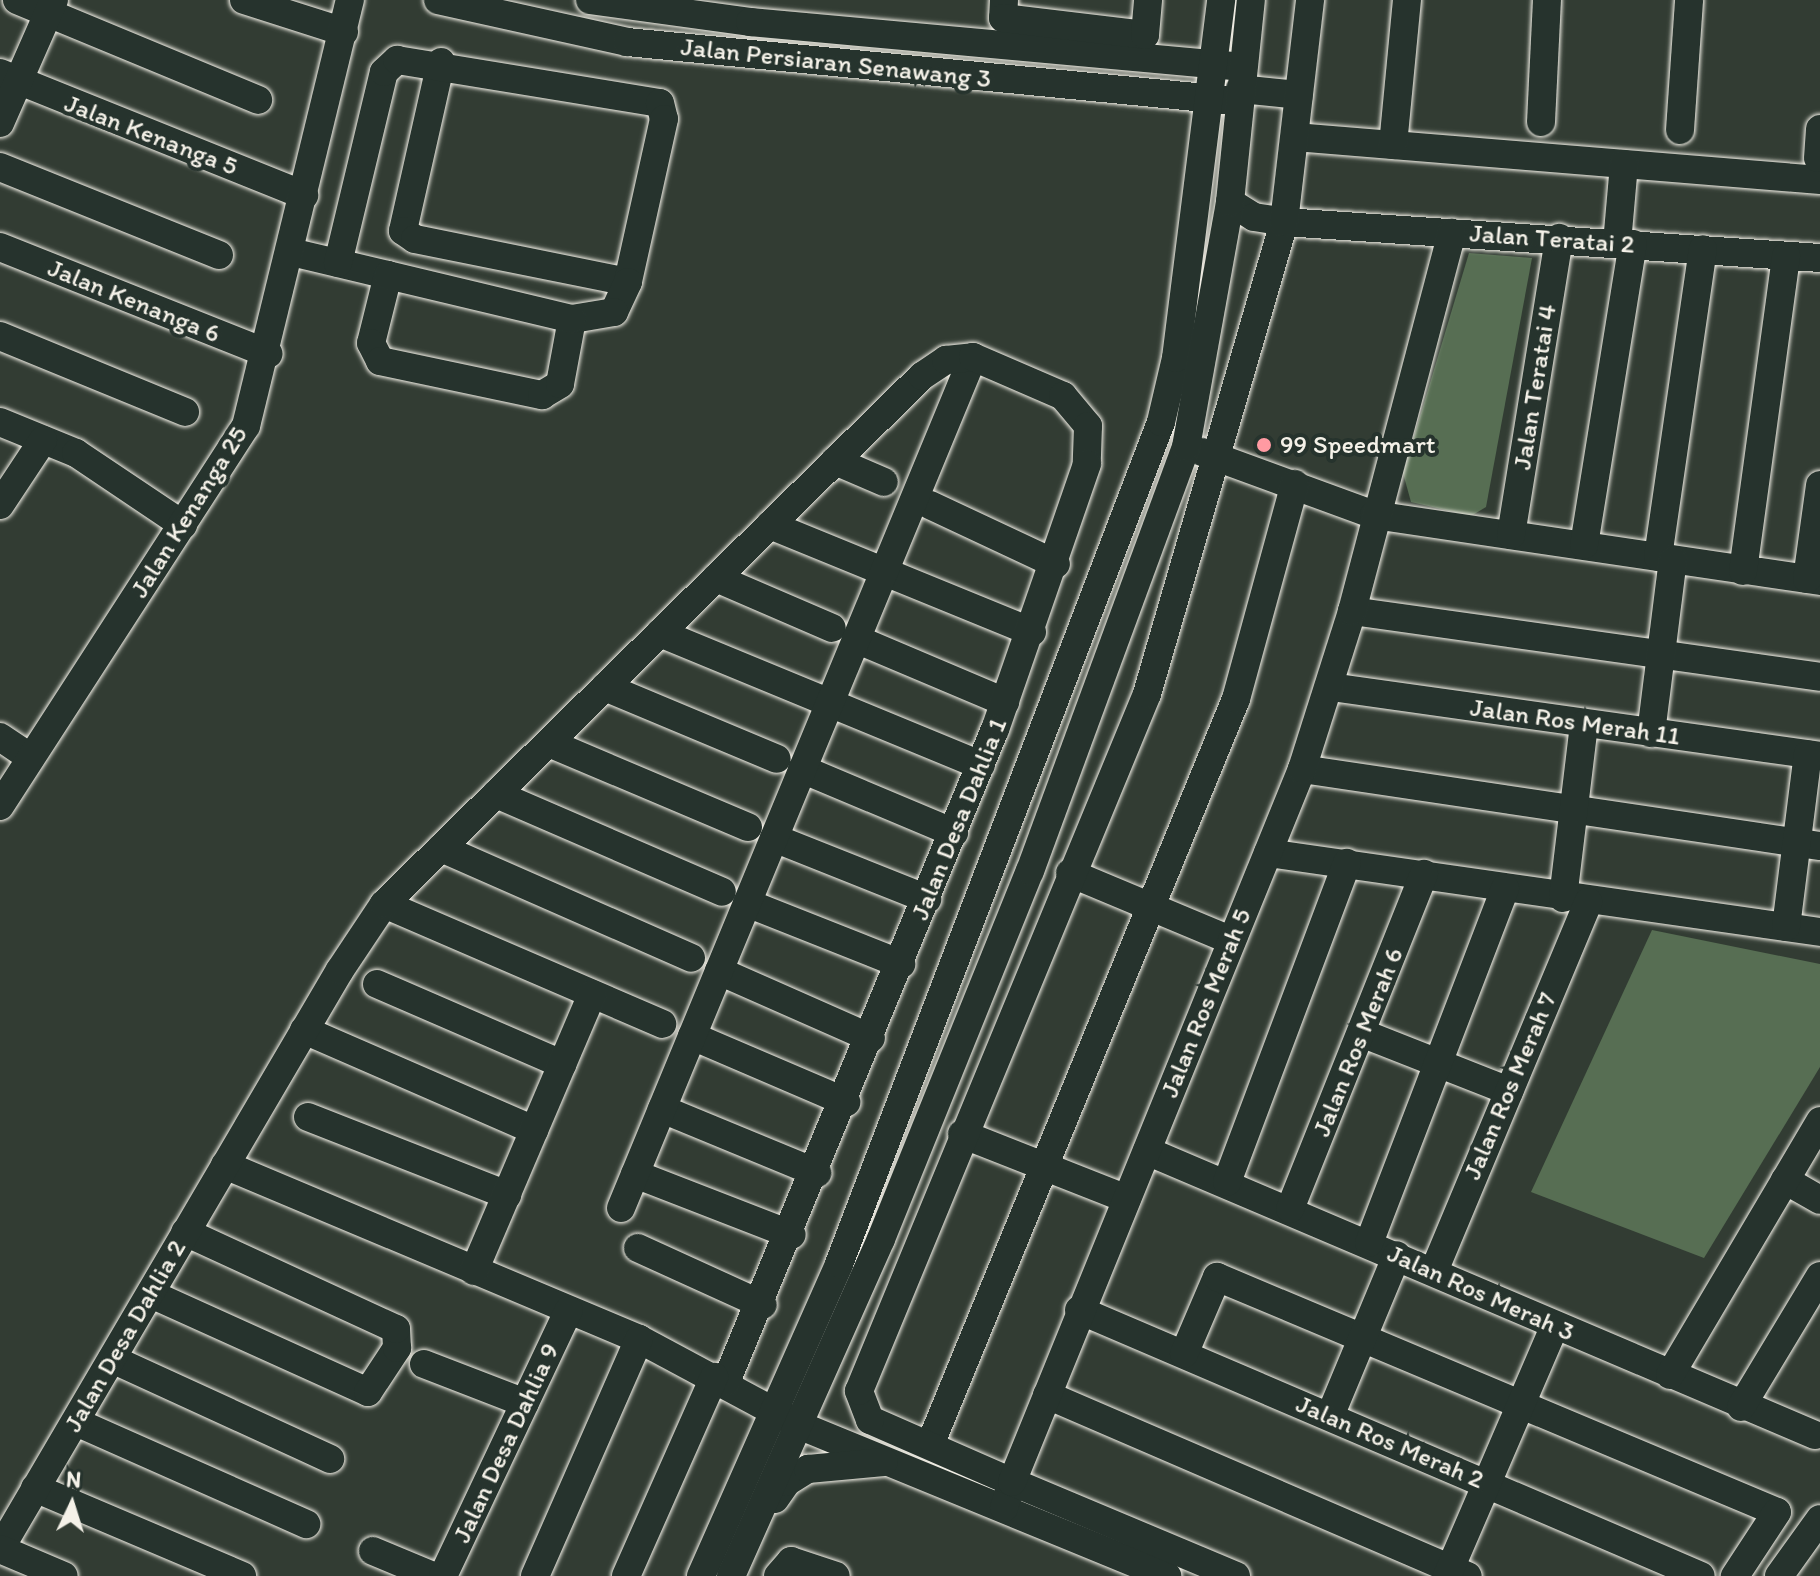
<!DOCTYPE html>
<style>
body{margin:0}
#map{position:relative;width:1820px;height:1576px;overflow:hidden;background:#323c33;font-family:Itim,sans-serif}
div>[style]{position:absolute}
.green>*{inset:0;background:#576e53}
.roads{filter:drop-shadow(0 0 2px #f4f1e8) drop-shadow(0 0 2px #f4f1e8)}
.minor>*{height:28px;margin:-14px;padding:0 14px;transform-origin:14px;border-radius:14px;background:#26332d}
.dots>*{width:22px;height:22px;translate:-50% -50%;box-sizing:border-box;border:4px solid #26332d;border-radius:50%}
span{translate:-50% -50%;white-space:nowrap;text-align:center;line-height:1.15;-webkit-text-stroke:8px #26332d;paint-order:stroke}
.street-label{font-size:26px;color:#f4f1e8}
.poi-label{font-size:26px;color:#f4f1e8}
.left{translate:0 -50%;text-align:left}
.north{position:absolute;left:32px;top:1464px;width:80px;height:80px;-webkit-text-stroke:6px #26332d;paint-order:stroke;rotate:4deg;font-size:22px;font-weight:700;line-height:32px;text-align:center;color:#f4f1e8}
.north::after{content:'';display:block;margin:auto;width:28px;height:36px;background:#f4f1e8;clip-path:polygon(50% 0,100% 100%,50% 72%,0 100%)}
</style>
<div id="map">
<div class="green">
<div style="clip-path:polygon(1469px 253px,1532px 258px,1486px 507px,1471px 516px,1411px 502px,1403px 473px)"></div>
<div style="clip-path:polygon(1652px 930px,1820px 964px,1820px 1067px,1704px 1258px,1531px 1192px)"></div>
</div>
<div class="roads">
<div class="minor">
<div style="left:17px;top:0;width:261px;rotate:22.5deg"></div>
<div style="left:244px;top:0;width:105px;rotate:17.7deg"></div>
<div style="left:438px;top:0;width:194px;rotate:12.5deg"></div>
<div style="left:627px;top:42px;width:602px;rotate:5.53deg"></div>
<div style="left:590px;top:0;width:162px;rotate:7.8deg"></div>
<div style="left:750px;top:22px;width:482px;rotate:5.2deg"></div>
<div style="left:1004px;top:0;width:18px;rotate:93deg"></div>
<div style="left:1003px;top:18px;width:143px;rotate:6.8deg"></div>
<div style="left:1145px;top:35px;width:35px;rotate:-85deg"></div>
<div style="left:441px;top:62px;width:173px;rotate:102.7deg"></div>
<div style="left:403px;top:231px;width:14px;rotate:34deg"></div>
<div style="left:415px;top:239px;width:217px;rotate:11.4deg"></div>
<div style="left:0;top:73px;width:328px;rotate:21.9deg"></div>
<div style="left:1240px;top:89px;width:59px;rotate:5.8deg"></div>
<div style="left:1541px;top:122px;width:122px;rotate:-87.2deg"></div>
<div style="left:0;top:123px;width:134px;rotate:-66.3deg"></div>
<div style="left:1680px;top:130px;width:130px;rotate:-86deg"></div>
<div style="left:1295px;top:137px;width:527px;rotate:4.68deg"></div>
<div style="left:1393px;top:145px;width:146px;rotate:-84.5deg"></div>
<div style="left:1818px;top:158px;width:29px;rotate:-86deg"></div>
<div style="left:0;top:167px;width:236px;rotate:21.9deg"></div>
<div style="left:1230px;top:202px;width:28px;rotate:32deg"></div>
<div style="left:1254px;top:217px;width:30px;rotate:9deg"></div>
<div style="left:1284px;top:222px;width:537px;rotate:3.84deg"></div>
<div style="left:1617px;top:243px;width:79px;rotate:-84.9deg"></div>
<div style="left:0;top:247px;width:289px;rotate:21.7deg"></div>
<div style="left:291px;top:252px;width:100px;rotate:13.3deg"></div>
<div style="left:388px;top:275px;width:70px;rotate:104deg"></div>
<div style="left:371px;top:343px;width:20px;rotate:63deg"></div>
<div style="left:380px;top:361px;width:166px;rotate:11.9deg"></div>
<div style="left:542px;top:395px;width:21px;rotate:-31deg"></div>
<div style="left:560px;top:384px;width:66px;rotate:-79.5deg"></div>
<div style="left:338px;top:263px;width:196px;rotate:-76.5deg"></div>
<div style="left:384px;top:72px;width:18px;rotate:-43deg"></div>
<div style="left:397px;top:60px;width:266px;rotate:9.3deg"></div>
<div style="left:660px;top:103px;width:16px;rotate:76deg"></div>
<div style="left:664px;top:119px;width:167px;rotate:102.5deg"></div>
<div style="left:628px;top:282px;width:33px;rotate:115deg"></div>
<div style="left:614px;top:312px;width:43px;rotate:170.5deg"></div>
<div style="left:572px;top:319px;width:189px;rotate:-166.6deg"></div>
<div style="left:0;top:336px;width:200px;rotate:22.3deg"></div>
<div style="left:0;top:422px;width:82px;rotate:22.2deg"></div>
<div style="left:76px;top:453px;width:129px;rotate:33.9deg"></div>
<div style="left:1202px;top:452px;width:183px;rotate:20.1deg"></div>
<div style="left:1374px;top:515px;width:451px;rotate:8.4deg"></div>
<div style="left:835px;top:461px;width:53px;rotate:23.2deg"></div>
<div style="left:0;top:505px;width:78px;rotate:-56.5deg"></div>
<div style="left:930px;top:505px;width:139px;rotate:25.1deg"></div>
<div style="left:770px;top:525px;width:283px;rotate:22.2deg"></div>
<div style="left:1511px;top:535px;width:301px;rotate:-80.8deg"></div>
<div style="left:1584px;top:545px;width:305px;rotate:-80.8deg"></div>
<div style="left:1658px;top:557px;width:311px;rotate:-81.7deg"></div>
<div style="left:1743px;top:571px;width:318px;rotate:-82.2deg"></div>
<div style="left:716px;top:578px;width:126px;rotate:23.3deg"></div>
<div style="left:1807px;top:579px;width:95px;rotate:-82.1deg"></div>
<div style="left:1352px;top:611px;width:473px;rotate:8deg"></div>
<div style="left:660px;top:633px;width:347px;rotate:22.4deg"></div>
<div style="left:856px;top:639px;width:162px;rotate:22.9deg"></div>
<div style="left:605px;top:687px;width:186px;rotate:22.7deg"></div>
<div style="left:1331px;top:687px;width:494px;rotate:8deg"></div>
<div style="left:1651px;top:733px;width:174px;rotate:-82.8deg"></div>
<div style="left:0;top:737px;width:37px;rotate:34deg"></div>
<div style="left:549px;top:743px;width:216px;rotate:22.9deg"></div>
<div style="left:802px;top:769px;width:165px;rotate:22.8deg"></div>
<div style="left:1302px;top:769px;width:524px;rotate:8.46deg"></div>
<div style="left:496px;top:794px;width:246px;rotate:23.4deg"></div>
<div style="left:0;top:806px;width:453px;rotate:-57.1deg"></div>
<div style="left:246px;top:426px;width:439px;rotate:-76.3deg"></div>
<div style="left:774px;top:838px;width:165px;rotate:21.7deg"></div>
<div style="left:441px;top:848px;width:273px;rotate:23.7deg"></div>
<div style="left:1268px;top:853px;width:558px;rotate:8.14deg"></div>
<div style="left:1070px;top:873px;width:173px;rotate:22.7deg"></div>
<div style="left:1563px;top:898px;width:175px;rotate:-83.1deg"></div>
<div style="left:747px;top:903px;width:166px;rotate:21.6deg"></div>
<div style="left:384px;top:904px;width:303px;rotate:23.3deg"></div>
<div style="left:1786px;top:927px;width:174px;rotate:-82.8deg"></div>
<div style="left:719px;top:971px;width:166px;rotate:23.8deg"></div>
<div style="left:377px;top:984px;width:202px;rotate:23.4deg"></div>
<div style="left:304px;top:1030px;width:251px;rotate:23.5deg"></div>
<div style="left:1364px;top:1034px;width:156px;rotate:21.5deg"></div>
<div style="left:692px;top:1036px;width:168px;rotate:23.2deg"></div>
<div style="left:662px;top:1109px;width:168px;rotate:22.4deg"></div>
<div style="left:308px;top:1117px;width:214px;rotate:21.4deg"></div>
<div style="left:962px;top:1134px;width:177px;rotate:21.5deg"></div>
<div style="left:1147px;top:1151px;width:726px;rotate:23.03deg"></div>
<div style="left:225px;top:1165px;width:449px;rotate:22.8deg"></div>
<div style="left:639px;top:1339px;width:184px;rotate:28.2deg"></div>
<div style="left:801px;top:1426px;width:396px;rotate:22.3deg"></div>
<div style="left:635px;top:1174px;width:168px;rotate:21.2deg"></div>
<div style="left:1785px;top:1180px;width:40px;rotate:29.7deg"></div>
<div style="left:1227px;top:1182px;width:341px;rotate:-69.4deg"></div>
<div style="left:621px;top:1208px;width:921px;rotate:-67.53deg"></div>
<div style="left:1290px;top:1209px;width:361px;rotate:-68.2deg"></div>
<div style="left:1369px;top:1243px;width:380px;rotate:-69deg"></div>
<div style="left:638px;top:1248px;width:137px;rotate:24.5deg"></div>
<div style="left:474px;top:1271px;width:301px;rotate:-66.9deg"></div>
<div style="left:1434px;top:1271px;width:400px;rotate:-67.3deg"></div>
<div style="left:151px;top:1294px;width:238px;rotate:24.3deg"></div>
<div style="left:368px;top:1392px;width:53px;rotate:-56.6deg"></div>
<div style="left:397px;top:1348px;width:19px;rotate:-93deg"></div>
<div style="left:396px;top:1329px;width:232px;rotate:-155.3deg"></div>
<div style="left:1079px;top:1310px;width:676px;rotate:23.15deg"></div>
<div style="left:1184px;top:1354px;width:84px;rotate:-66.8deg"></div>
<div style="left:1217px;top:1277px;width:607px;rotate:22.77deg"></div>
<div style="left:1777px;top:1512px;width:77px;rotate:123.3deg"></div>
<div style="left:112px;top:1359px;width:240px;rotate:24.6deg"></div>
<div style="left:424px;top:1364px;width:108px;rotate:21.1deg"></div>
<div style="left:1670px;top:1375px;width:295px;rotate:-59.4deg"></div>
<div style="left:1047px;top:1395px;width:458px;rotate:23.3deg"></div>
<div style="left:1741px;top:1407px;width:153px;rotate:-58.9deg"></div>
<div style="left:1330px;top:1416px;width:174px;rotate:-67.4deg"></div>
<div style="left:76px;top:1422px;width:252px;rotate:23.9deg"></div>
<div style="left:930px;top:1445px;width:806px;rotate:-67.7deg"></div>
<div style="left:1236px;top:699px;width:223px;rotate:-74.7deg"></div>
<div style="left:35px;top:1488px;width:225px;rotate:23deg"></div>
<div style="left:775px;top:1499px;width:21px;rotate:-55deg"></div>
<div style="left:787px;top:1482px;width:25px;rotate:-32deg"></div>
<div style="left:808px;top:1469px;width:76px;rotate:-5.3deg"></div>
<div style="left:1004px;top:1508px;width:27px;rotate:-73deg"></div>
<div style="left:1012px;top:1482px;width:155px;rotate:-156.4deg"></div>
<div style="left:870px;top:1420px;width:31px;rotate:-111deg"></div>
<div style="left:859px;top:1391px;width:754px;rotate:-67.55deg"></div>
<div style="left:1147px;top:694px;width:491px;rotate:-73.8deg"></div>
<div style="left:1284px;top:222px;width:224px;rotate:-83.3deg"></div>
<div style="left:0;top:1549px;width:671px;rotate:-59.58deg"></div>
<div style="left:340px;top:970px;width:79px;rotate:-56.3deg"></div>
<div style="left:384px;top:904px;width:754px;rotate:-44.46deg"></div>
<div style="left:922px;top:376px;width:29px;rotate:-34deg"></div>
<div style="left:946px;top:360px;width:27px;rotate:-6deg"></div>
<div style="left:973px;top:357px;width:98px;rotate:23.4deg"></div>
<div style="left:1063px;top:396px;width:39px;rotate:50deg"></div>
<div style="left:1088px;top:426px;width:38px;rotate:92deg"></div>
<div style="left:1087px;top:464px;width:281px;rotate:109.1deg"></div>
<div style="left:995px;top:729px;width:706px;rotate:112.39deg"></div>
<div style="left:0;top:1549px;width:69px;rotate:22.9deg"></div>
<div style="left:373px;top:1551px;width:65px;rotate:22.6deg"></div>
<div style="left:443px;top:1576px;width:294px;rotate:-64.7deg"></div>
<div style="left:535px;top:1576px;width:259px;rotate:-66.3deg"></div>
<div style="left:626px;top:1576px;width:218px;rotate:-66.1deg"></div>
<div style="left:701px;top:1576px;width:341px;rotate:-66.1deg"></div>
<div style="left:839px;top:1264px;width:901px;rotate:-69.07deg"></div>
<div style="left:1161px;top:422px;width:66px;rotate:-76.8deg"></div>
<div style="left:1176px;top:358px;width:361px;rotate:-82.8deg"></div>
<div style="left:731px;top:1576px;width:369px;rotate:-66deg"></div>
<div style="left:881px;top:1239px;width:397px;rotate:-68deg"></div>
<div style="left:1030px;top:871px;width:452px;rotate:-69.8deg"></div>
<div style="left:1186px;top:447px;width:249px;rotate:-79.8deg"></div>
<div style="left:1230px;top:202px;width:203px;rotate:-84.1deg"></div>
<div style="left:778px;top:1576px;width:20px;rotate:-49deg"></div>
<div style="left:791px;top:1561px;width:47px;rotate:18.4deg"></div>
<div style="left:1236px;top:1576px;width:243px;rotate:-157.2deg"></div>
<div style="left:1012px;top:1482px;width:770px;rotate:-67.87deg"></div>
<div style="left:1302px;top:769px;width:166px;rotate:-72.4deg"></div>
<div style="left:1352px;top:611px;width:391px;rotate:-75.2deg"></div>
<div style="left:1447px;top:1576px;width:273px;rotate:-66.7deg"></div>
<div style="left:1779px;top:1576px;width:70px;rotate:-54.3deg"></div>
</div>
</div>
<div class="dots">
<div style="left:1264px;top:445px;background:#ff9aa2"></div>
</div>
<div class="street-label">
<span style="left:836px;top:63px;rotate:6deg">Jalan Persiaran Senawang 3</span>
<span style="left:151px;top:135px;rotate:21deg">Jalan Kenanga 5</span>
<span style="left:1552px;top:239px;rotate:4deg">Jalan Teratai 2</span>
<span style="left:134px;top:301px;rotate:22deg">Jalan Kenanga 6</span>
<span style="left:1535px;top:387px;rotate:-81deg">Jalan Teratai 4</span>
<span style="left:189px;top:512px;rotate:-58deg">Jalan Kenanga 25</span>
<span style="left:1575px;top:722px;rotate:8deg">Jalan Ros Merah 11</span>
<span style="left:959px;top:819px;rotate:-68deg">Jalan Desa Dahlia 1</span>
<span style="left:1206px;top:1003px;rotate:-68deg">Jalan Ros Merah 5</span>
<span style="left:1358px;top:1042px;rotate:-68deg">Jalan Ros Merah 6</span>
<span style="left:1510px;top:1086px;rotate:-67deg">Jalan Ros Merah 7</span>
<span style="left:1481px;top:1293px;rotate:24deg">Jalan Ros Merah 3</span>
<span style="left:125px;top:1336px;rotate:-60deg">Jalan Desa Dahlia 2</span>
<span style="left:1390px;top:1442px;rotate:23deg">Jalan Ros Merah 2</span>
<span style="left:506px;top:1443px;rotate:-65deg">Jalan Desa Dahlia 9</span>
</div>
<div class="poi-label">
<span class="left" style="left:1280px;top:445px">99 Speedmart</span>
</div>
<div class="north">N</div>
</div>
